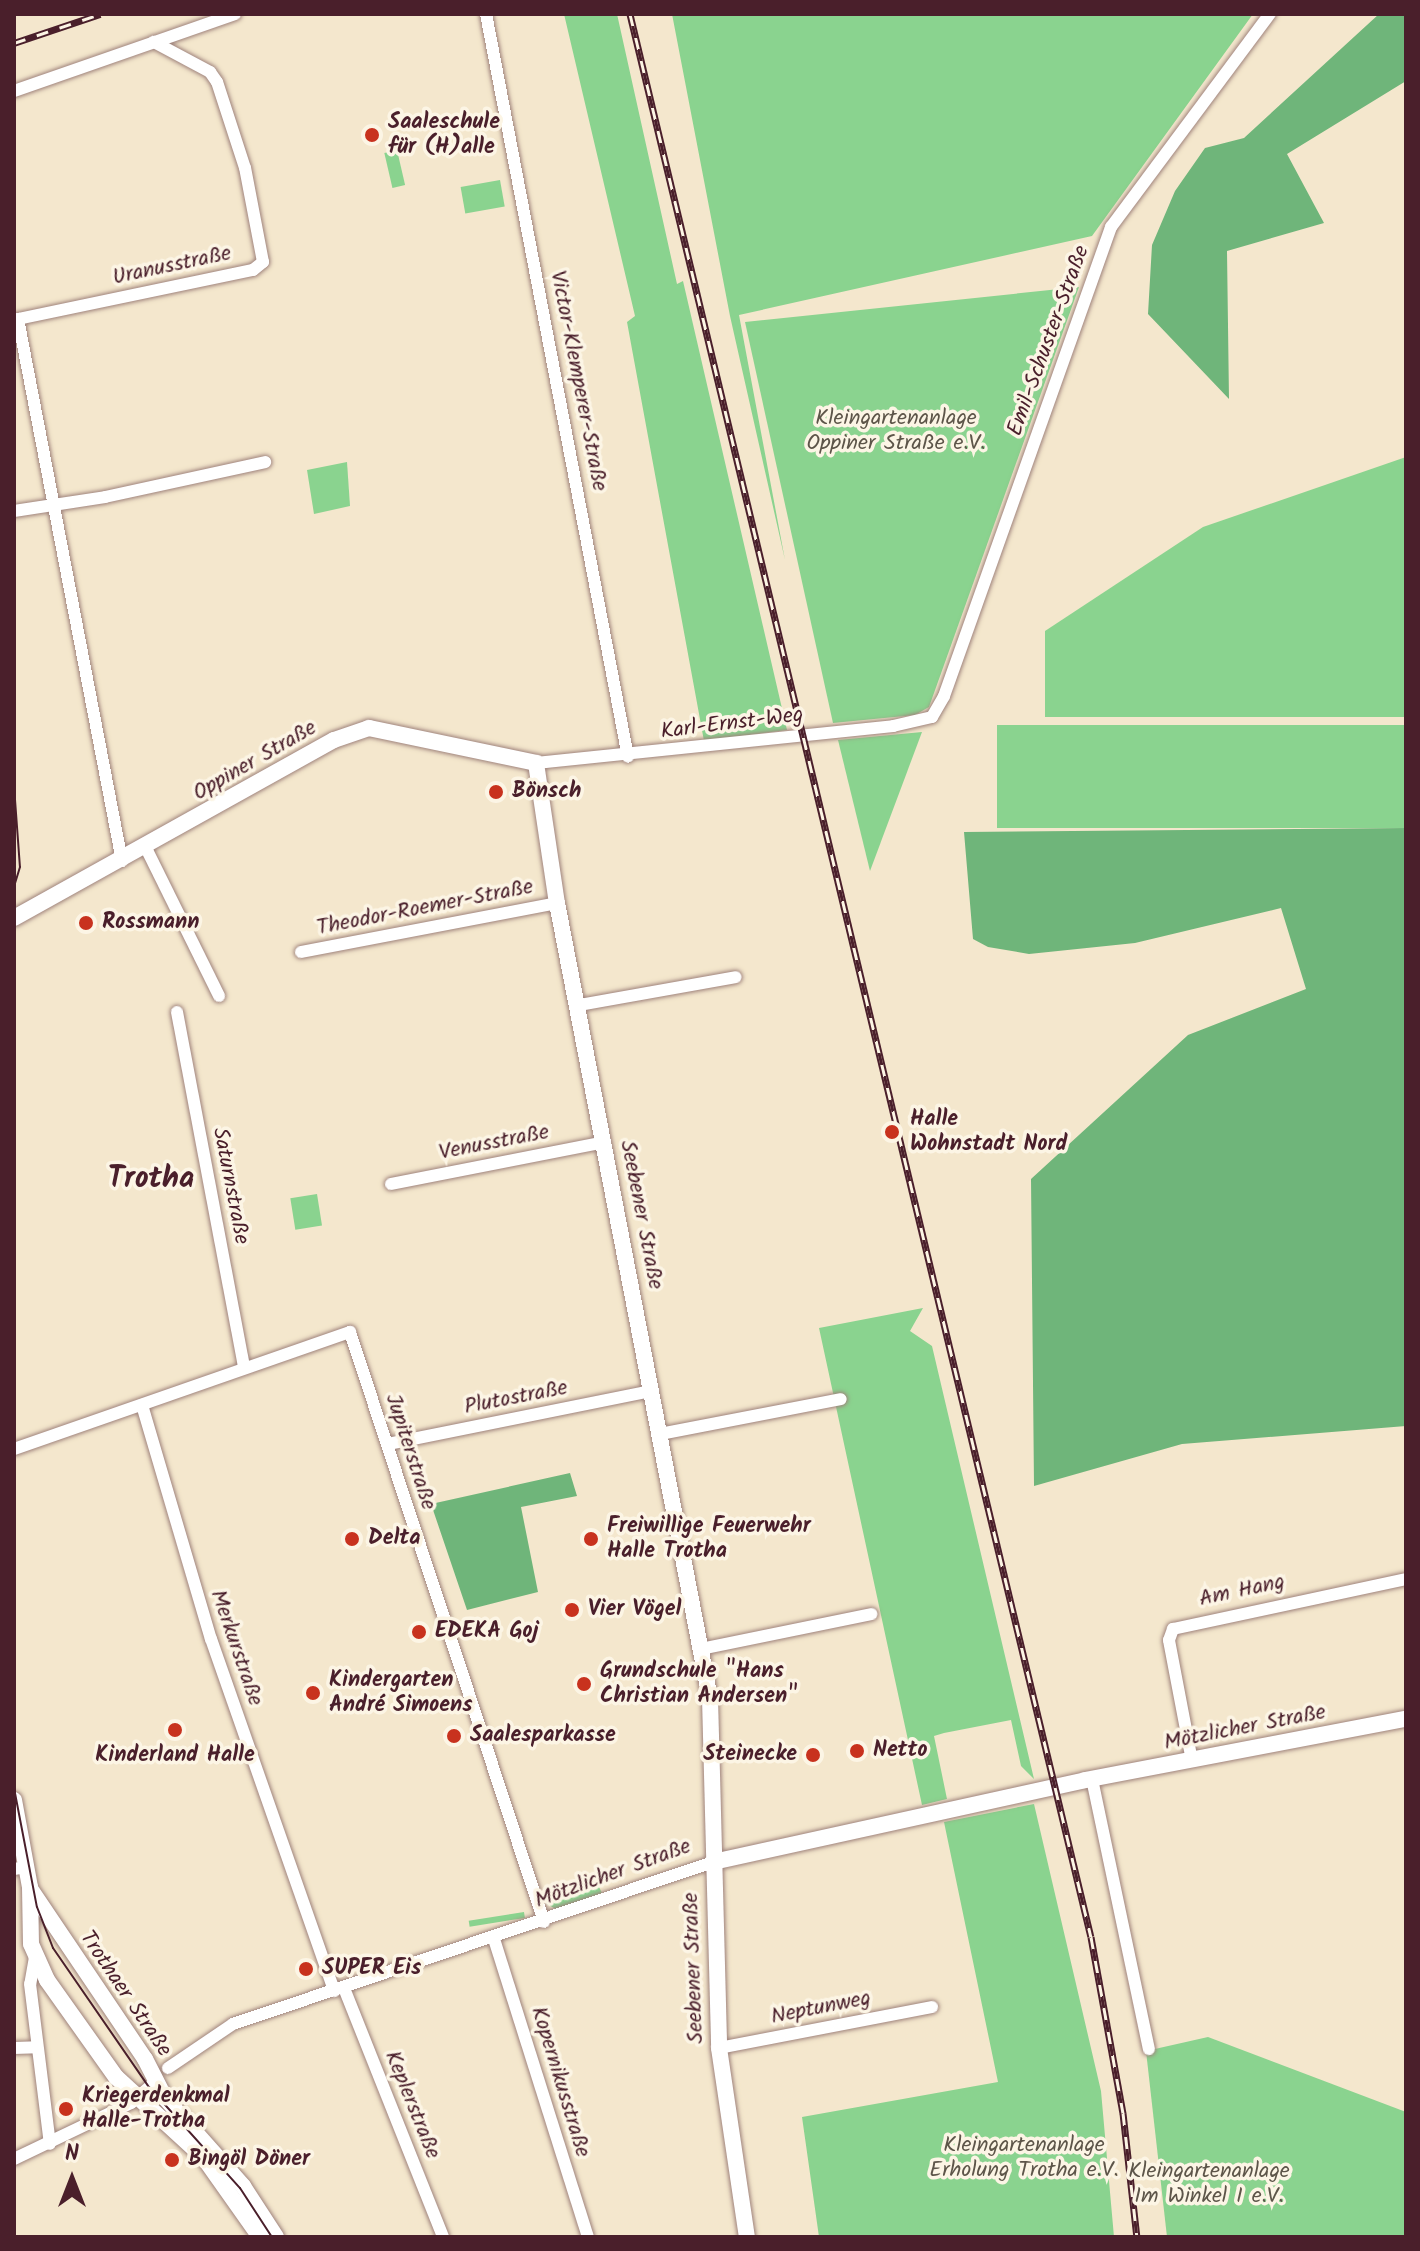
<!DOCTYPE html>
<meta charset="utf-8">
<style>
body{margin:0}
#map{position:relative;width:1420px;height:2251px;overflow:hidden;background:#f4e7cd;font-family:Kalam,sans-serif}
div>[style]{position:absolute}
.green>*{inset:0;background:#8ad38f;transform-origin:0 0}
.forest>*{inset:0;background:#6fb57a}
.roads{filter:drop-shadow(0 0 2px #9f837c) drop-shadow(0 0 2px #9f837c)}
.street>*{height:12px;margin:-6px;padding:0 6px;transform-origin:6px;border-radius:6px;background:#fff}
.secondary>*{height:16px;margin:-8px;padding:0 8px;transform-origin:8px;border-radius:8px;background:#fff}
.tram>*{height:2px;margin:-1px;padding:0 1px;transform-origin:1px;border-radius:1px;background:#4a1f2b}
.rail>*{height:7px;margin-top:-3.5px;transform-origin:0;background:repeating-linear-gradient(90deg,#fcf5e5 0 12px,#4a1f2b 0 24px);box-sizing:border-box;border-block:2px solid #4a1f2b}
.dots>*{width:22px;height:22px;translate:-50% -50%;box-sizing:border-box;border:4px solid #fcf5e5;border-radius:50%}
span{translate:-50% -50%;white-space:nowrap;text-align:center;line-height:1.15;-webkit-text-stroke:7px #fcf5e5;paint-order:stroke}
.poi-label{font-size:22px;color:#4a1f2b;font-weight:700}
.left{translate:0 -50%;text-align:left}
.right{translate:-100% -50%;text-align:right}
.street-label{font-size:22px;color:#4a1f2b}
.park-label{font-size:22px;color:#5d5549}
.district-label{font-size:30px;color:#4a1f2b;font-weight:700}
.frame{position:absolute;inset:0;border:16px solid #4a1f2b;pointer-events:none}
.north{position:absolute;left:32px;top:2139px;width:80px;height:80px;-webkit-text-stroke:6px #fcf5e5;paint-order:stroke;rotate:0deg;font-size:22px;font-weight:700;line-height:32px;text-align:center;color:#4a1f2b}
.north::after{content:'';display:block;margin:auto;width:28px;height:36px;background:#4a1f2b;clip-path:polygon(50% 0,100% 100%,50% 72%,0 100%)}
</style>
<div id="map">
<div class="green">
<div style="clip-path:polygon(564px 14px,617px 14px,677px 284px,683px 281px,787px 730px,704px 741px,627px 322px,635px 316px)"></div>
<div style="clip-path:polygon(672px 14px,1253px 14px,1092px 236px,739px 315px,785px 560px,730px 316px)"></div>
<div style="left:397px;top:150px;width:36px;height:13px;rotate:77deg"></div>
<div style="left:500px;top:180px;width:27px;height:40px;rotate:80deg"></div>
<div style="clip-path:polygon(1079px 287px,929px 707px,915px 715px,833px 723px,745px 322px)"></div>
<div style="clip-path:polygon(1406px 457px,1406px 717px,1045px 717px,1045px 631px,1203px 527px)"></div>
<div style="clip-path:polygon(347px 462px,350px 506px,314px 514px,307px 470px)"></div>
<div style="left:1406px;top:725px;width:103px;height:409px;rotate:90deg"></div>
<div style="clip-path:polygon(922px 732px,870px 871px,838px 740px)"></div>
<div style="left:317px;top:1194px;width:32px;height:27px;rotate:81deg"></div>
<div style="clip-path:polygon(923px 1308px,910px 1331px,932px 1346px,1034px 1779px,1021px 1766px,1011px 1720px,944px 1733px,934px 1736px,947px 1799px,922px 1805px,819px 1328px)"></div>
<div style="clip-path:polygon(1034px 1804px,1101px 2091px,1114px 2237px,819px 2237px,802px 2117px,998px 2082px,944px 1822px)"></div>
<div style="clip-path:polygon(599px 1887px,602px 1893px,556px 1909px,546px 1904px)"></div>
<div style="left:524px;top:1912px;width:6px;height:56px;rotate:81deg"></div>
<div style="clip-path:polygon(1208px 2037px,1406px 2112px,1406px 2237px,1167px 2237px,1146px 2051px)"></div>
</div>
<div class="forest">
<div style="clip-path:polygon(1379px 14px,1406px 14px,1406px 81px,1287px 154px,1324px 223px,1227px 251px,1229px 399px,1148px 314px,1152px 245px,1175px 191px,1205px 148px,1244px 138px)"></div>
<div style="clip-path:polygon(1406px 828px,1406px 1426px,1182px 1444px,1034px 1486px,1031px 1179px,1188px 1035px,1306px 989px,1281px 908px,1135px 943px,1029px 954px,988px 947px,973px 939px,964px 832px)"></div>
<div style="clip-path:polygon(570px 1473px,577px 1496px,521px 1507px,538px 1592px,467px 1610px,431px 1504px)"></div>
</div>
<div class="roads">
<div class="street">
<div style="left:486px;top:14px;width:756px;rotate:79.18deg"></div>
<div style="left:14px;top:91px;width:234px;rotate:-19.2deg"></div>
<div style="left:14px;top:511px;width:92px;rotate:-8.7deg"></div>
<div style="left:105px;top:497px;width:164px;rotate:-12.3deg"></div>
<div style="left:536px;top:763px;width:359px;rotate:-5.9deg"></div>
<div style="left:893px;top:726px;width:40px;rotate:-13deg"></div>
<div style="left:932px;top:717px;width:24px;rotate:-60deg"></div>
<div style="left:944px;top:696px;width:498px;rotate:-70.4deg"></div>
<div style="left:1111px;top:227px;width:266px;rotate:-53.3deg"></div>
<div style="left:146px;top:848px;width:165px;rotate:63.7deg"></div>
<div style="left:122px;top:861px;width:552px;rotate:-100.86deg"></div>
<div style="left:18px;top:319px;width:240px;rotate:-11.8deg"></div>
<div style="left:253px;top:270px;width:13px;rotate:-39deg"></div>
<div style="left:263px;top:262px;width:96px;rotate:-100.8deg"></div>
<div style="left:245px;top:168px;width:90px;rotate:-108deg"></div>
<div style="left:217px;top:82px;width:12px;rotate:-125deg"></div>
<div style="left:210px;top:72px;width:64px;rotate:-151.8deg"></div>
<div style="left:301px;top:952px;width:261px;rotate:-10.8deg"></div>
<div style="left:579px;top:1005px;width:159px;rotate:-10.1deg"></div>
<div style="left:177px;top:1012px;width:362px;rotate:79.3deg"></div>
<div style="left:391px;top:1184px;width:218px;rotate:-11.1deg"></div>
<div style="left:142px;top:1405px;width:244px;rotate:73.6deg"></div>
<div style="left:211px;top:1639px;width:373px;rotate:70.7deg"></div>
<div style="left:660px;top:1434px;width:184px;rotate:-10.9deg"></div>
<div style="left:388px;top:1444px;width:269px;rotate:-11.4deg"></div>
<div style="left:14px;top:1449px;width:356px;rotate:-19.2deg"></div>
<div style="left:350px;top:1332px;width:621px;rotate:71.8deg"></div>
<div style="left:701px;top:1649px;width:174px;rotate:-11.6deg"></div>
<div style="left:1192px;top:1761px;width:123px;rotate:-100.8deg"></div>
<div style="left:1169px;top:1640px;width:12px;rotate:-70deg"></div>
<div style="left:1173px;top:1629px;width:238px;rotate:-12.1deg"></div>
<div style="left:1092px;top:1779px;width:276px;rotate:78.1deg"></div>
<div style="left:14px;top:1869px;width:12px;rotate:-9deg"></div>
<div style="left:494px;top:1939px;width:312px;rotate:72.5deg"></div>
<div style="left:35px;top:1957px;width:27px;rotate:100deg"></div>
<div style="left:30px;top:1984px;width:161px;rotate:82.9deg"></div>
<div style="left:344px;top:1988px;width:268px;rotate:68.3deg"></div>
<div style="left:14px;top:2048px;width:23px;rotate:-2deg"></div>
<div style="left:719px;top:2048px;width:217px;rotate:-10.9deg"></div>
<div style="left:168px;top:2068px;width:78px;rotate:-34.1deg"></div>
<div style="left:233px;top:2024px;width:507px;rotate:-18.65deg"></div>
<div style="left:14px;top:2159px;width:130px;rotate:-25.6deg"></div>
<div style="left:131px;top:2103px;width:35px;rotate:-41deg"></div>
</div>
<div class="secondary">
<div style="left:14px;top:918px;width:366px;rotate:-29.1deg"></div>
<div style="left:334px;top:740px;width:37px;rotate:-19deg"></div>
<div style="left:369px;top:728px;width:171px;rotate:11.8deg"></div>
<div style="left:536px;top:763px;width:142px;rotate:81.5deg"></div>
<div style="left:557px;top:903px;width:810px;rotate:79.11deg"></div>
<div style="left:710px;top:1698px;width:350px;rotate:88.5deg"></div>
<div style="left:719px;top:2048px;width:191px;rotate:81.6deg"></div>
<div style="left:14px;top:1800px;width:88px;rotate:79.6deg"></div>
<div style="left:30px;top:1887px;width:57px;rotate:89deg"></div>
<div style="left:31px;top:1944px;width:39px;rotate:66deg"></div>
<div style="left:47px;top:1980px;width:119px;rotate:54.6deg"></div>
<div style="left:116px;top:2077px;width:120px;rotate:42.6deg"></div>
<div style="left:204px;top:2158px;width:97px;rotate:54.7deg"></div>
<div style="left:713px;top:1862px;width:381px;rotate:-12.4deg"></div>
<div style="left:1085px;top:1780px;width:327px;rotate:-10.8deg"></div>
<div style="left:31px;top:1890px;width:204px;rotate:56deg"></div>
<div style="left:145px;top:2059px;width:44px;rotate:62.9deg"></div>
<div style="left:165px;top:2098px;width:118px;rotate:48.4deg"></div>
<div style="left:243px;top:2186px;width:61px;rotate:57.1deg"></div>
</div>
</div>
<div class="tram">
<div style="left:14px;top:786px;width:81px;rotate:85.8deg"></div>
<div style="left:20px;top:867px;width:21px;rotate:107deg"></div>
<div style="left:14px;top:1788px;width:121px;rotate:79.1deg"></div>
<div style="left:37px;top:1907px;width:44px;rotate:68.7deg"></div>
<div style="left:53px;top:1948px;width:169px;rotate:55.4deg"></div>
<div style="left:149px;top:2087px;width:136px;rotate:48deg"></div>
<div style="left:240px;top:2188px;width:59px;rotate:56.9deg"></div>
</div>
<div class="rail">
<div style="left:630px;top:14px;width:1977px;rotate:76.52deg"></div>
<div style="left:1091px;top:1937px;width:179px;rotate:79.7deg"></div>
<div style="left:1123px;top:2113px;width:125px;rotate:83.6deg"></div>
<div style="left:14px;top:43px;width:91px;rotate:-18.6deg"></div>
</div>
<div class="dots">
<div style="left:372px;top:135px;background:#c8321e"></div>
<div style="left:496px;top:792px;background:#c8321e"></div>
<div style="left:86px;top:923px;background:#c8321e"></div>
<div style="left:892px;top:1132px;background:#c8321e"></div>
<div style="left:352px;top:1539px;background:#c8321e"></div>
<div style="left:591px;top:1539px;background:#c8321e"></div>
<div style="left:572px;top:1610px;background:#c8321e"></div>
<div style="left:419px;top:1632px;background:#c8321e"></div>
<div style="left:584px;top:1684px;background:#c8321e"></div>
<div style="left:313px;top:1693px;background:#c8321e"></div>
<div style="left:175px;top:1730px;background:#c8321e"></div>
<div style="left:454px;top:1736px;background:#c8321e"></div>
<div style="left:857px;top:1751px;background:#c8321e"></div>
<div style="left:813px;top:1755px;background:#c8321e"></div>
<div style="left:306px;top:1969px;background:#c8321e"></div>
<div style="left:66px;top:2109px;background:#c8321e"></div>
<div style="left:172px;top:2160px;background:#c8321e"></div>
</div>
<div class="poi-label">
<span class="left" style="left:388px;top:135px">Saaleschule<br>für (H)alle</span>
<span class="left" style="left:512px;top:792px">Bönsch</span>
<span class="left" style="left:102px;top:923px">Rossmann</span>
<span class="left" style="left:910px;top:1132px">Halle<br>Wohnstadt Nord</span>
<span class="left" style="left:607px;top:1539px">Freiwillige Feuerwehr<br>Halle Trotha</span>
<span class="left" style="left:368px;top:1539px">Delta</span>
<span class="left" style="left:588px;top:1610px">Vier Vögel</span>
<span class="left" style="left:435px;top:1632px">EDEKA Goj</span>
<span class="left" style="left:600px;top:1684px">Grundschule "Hans<br>Christian Andersen"</span>
<span class="left" style="left:329px;top:1693px">Kindergarten<br>André Simoens</span>
<span class="left" style="left:470px;top:1736px">Saalesparkasse</span>
<span class="left" style="left:873px;top:1751px">Netto</span>
<span class="right" style="left:797px;top:1755px">Steinecke</span>
<span style="left:175px;top:1756px">Kinderland Halle</span>
<span class="left" style="left:322px;top:1969px">SUPER Eis</span>
<span class="left" style="left:82px;top:2109px">Kriegerdenkmal<br>Halle-Trotha</span>
<span class="left" style="left:188px;top:2160px">Bingöl Döner</span>
</div>
<div class="street-label">
<span style="left:172px;top:266px;rotate:-12deg">Uranusstraße</span>
<span style="left:1049px;top:341px;rotate:-70deg">Emil-Schuster-Straße</span>
<span style="left:578px;top:381px;rotate:79deg">Victor-Klemperer-Straße</span>
<span style="left:732px;top:724px;rotate:-7deg">Karl-Ernst-Weg</span>
<span style="left:255px;top:761px;rotate:-30deg">Oppiner Straße</span>
<span style="left:425px;top:908px;rotate:-11deg">Theodor-Roemer-Straße</span>
<span style="left:494px;top:1143px;rotate:-11deg">Venusstraße</span>
<span style="left:230px;top:1186px;rotate:79deg">Saturnstraße</span>
<span style="left:641px;top:1215px;rotate:79deg">Seebener Straße</span>
<span style="left:516px;top:1398px;rotate:-11deg">Plutostraße</span>
<span style="left:410px;top:1452px;rotate:72deg">Jupiterstraße</span>
<span style="left:1242px;top:1591px;rotate:-12deg">Am Hang</span>
<span style="left:236px;top:1648px;rotate:71deg">Merkurstraße</span>
<span style="left:1245px;top:1728px;rotate:-11deg">Mötzlicher Straße</span>
<span style="left:613px;top:1874px;rotate:-20deg">Mötzlicher Straße</span>
<span style="left:694px;top:1968px;rotate:-92deg">Seebener Straße</span>
<span style="left:125px;top:1994px;rotate:56deg">Trothaer Straße</span>
<span style="left:821px;top:2008px;rotate:-11deg">Neptunweg</span>
<span style="left:560px;top:2082px;rotate:73deg">Kopernikusstraße</span>
<span style="left:412px;top:2105px;rotate:68deg">Keplerstraße</span>
</div>
<div class="park-label">
<span style="left:896px;top:431px">Kleingartenanlage<br>Oppiner Straße e.V.</span>
<span style="left:1024px;top:2158px">Kleingartenanlage<br>Erholung Trotha e.V.</span>
<span style="left:1209px;top:2184px">Kleingartenanlage<br>Im Winkel I e.V.</span>
</div>
<div class="district-label">
<span style="left:151px;top:1179px">Trotha</span>
</div>
<div class="frame"></div>
<div class="north">N</div>
</div>
